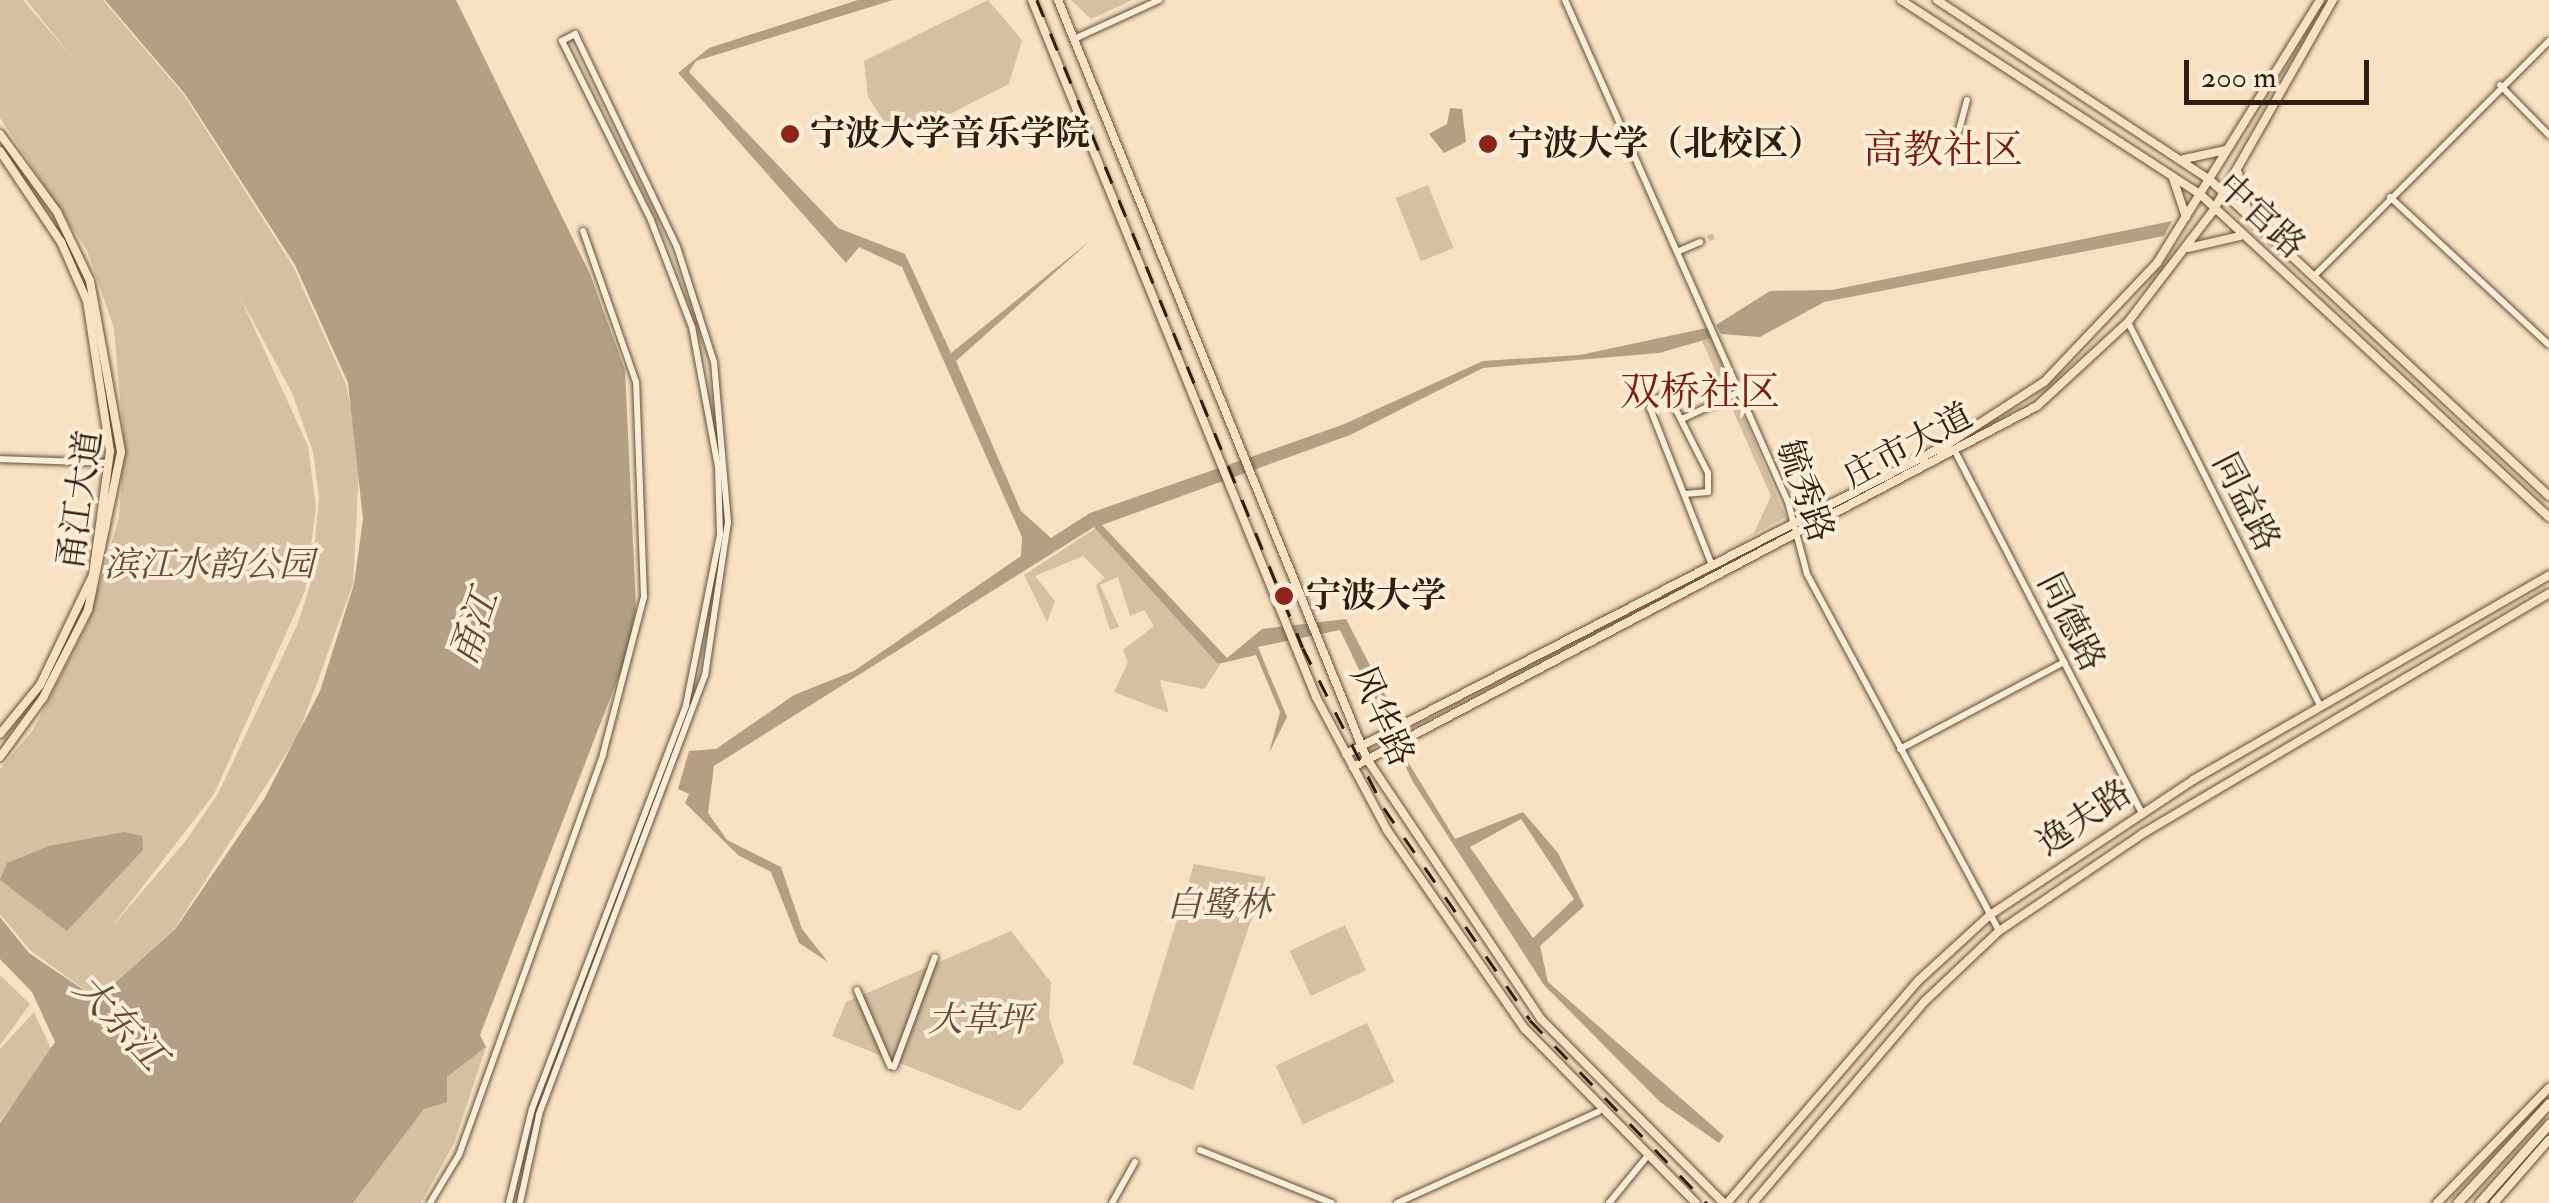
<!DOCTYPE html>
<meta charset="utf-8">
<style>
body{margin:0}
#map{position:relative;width:2549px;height:1203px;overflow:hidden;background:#f7e1c2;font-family:"IM FELL Double Pica","Noto Serif SC",serif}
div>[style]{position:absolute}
.green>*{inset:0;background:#d5c0a4;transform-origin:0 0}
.water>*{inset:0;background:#b29f85}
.minor-tunnel>*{height:6px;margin-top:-3px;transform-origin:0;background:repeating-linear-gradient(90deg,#cfba9e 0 6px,transparent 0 9px)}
.roads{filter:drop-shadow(0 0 2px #604f3c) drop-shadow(0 0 2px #604f3c)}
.minor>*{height:6px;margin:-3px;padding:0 3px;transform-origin:3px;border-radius:3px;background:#faecd7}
.major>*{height:8px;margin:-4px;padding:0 4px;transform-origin:4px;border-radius:4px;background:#f7e1c2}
.highway>*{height:9px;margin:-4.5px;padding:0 4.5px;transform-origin:4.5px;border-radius:4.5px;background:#f7e1c2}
.rail>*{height:2.5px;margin-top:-1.25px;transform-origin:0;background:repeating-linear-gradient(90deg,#2d1e0f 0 18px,transparent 0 36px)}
.dots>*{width:28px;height:28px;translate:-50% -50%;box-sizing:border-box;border:5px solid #faecd7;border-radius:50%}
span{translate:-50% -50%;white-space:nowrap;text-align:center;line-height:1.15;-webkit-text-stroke:8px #faecd7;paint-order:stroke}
.poi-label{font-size:35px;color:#2d1e0f;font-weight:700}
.left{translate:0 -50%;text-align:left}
.street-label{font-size:35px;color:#2d1e0f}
.park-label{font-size:35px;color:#5f4f3c;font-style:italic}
.water-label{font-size:38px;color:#5c4b38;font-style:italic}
.quarter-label{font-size:40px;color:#7a1f14}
.scale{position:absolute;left:2184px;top:60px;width:185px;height:45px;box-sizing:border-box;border:5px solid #2d1e0f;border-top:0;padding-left:12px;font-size:30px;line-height:35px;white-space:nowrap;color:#2d1e0f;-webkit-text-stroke:8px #faecd7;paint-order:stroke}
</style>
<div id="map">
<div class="green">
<div style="clip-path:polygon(evenodd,0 0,23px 0,72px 57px,26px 0,103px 0,184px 95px,293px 266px,346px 384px,360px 451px,353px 584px,298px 735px,175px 928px,97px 999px,30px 950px,0 914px,0 769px,33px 730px,87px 625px,119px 518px,124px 443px,114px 328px,87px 250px,0 118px,0 0,240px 297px,292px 393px,313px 452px,319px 497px,311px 582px,298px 623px,218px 794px,184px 843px,110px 929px,214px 794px,305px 591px,316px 508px,308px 446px,240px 297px)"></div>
<div style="clip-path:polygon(988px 0,1022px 40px,1009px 84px,926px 126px,884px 121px,868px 97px,864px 61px)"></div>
<div style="clip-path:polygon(1071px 0,1132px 0,1091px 19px)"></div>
<div style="left:1428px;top:185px;width:68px;height:35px;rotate:68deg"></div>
<div style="clip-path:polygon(1711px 338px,1786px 517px,1726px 549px,1754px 533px,1771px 496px,1702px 341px)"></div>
<div style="clip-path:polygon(1096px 528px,1220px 665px,1204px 689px,1160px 680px,1169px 713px,1114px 692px,1128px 662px,1123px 650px,1154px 626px,1144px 610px,1130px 616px,1118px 577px,1100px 585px,1119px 627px,1110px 630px,1096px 585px,1105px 578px,1083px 556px,1035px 576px,1055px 601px,1047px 622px,1024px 575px)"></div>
<div style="clip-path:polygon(1785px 534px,1786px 537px,1410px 726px)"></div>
<div style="clip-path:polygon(1194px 864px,1266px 877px,1193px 1090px,1133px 1064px)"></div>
<div style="left:1345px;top:925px;width:50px;height:61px;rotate:65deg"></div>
<div style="clip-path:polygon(1011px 931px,1051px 982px,1049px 1018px,1064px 1062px,1020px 1111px,832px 1036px,846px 1002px)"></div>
<div style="clip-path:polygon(0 975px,30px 1004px,0 1045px)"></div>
<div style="clip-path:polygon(34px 1012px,52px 1051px,0 1121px,0 1049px)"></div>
<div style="left:1367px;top:1023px;width:65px;height:101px;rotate:65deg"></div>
<div style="clip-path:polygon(486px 1047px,454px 1143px,421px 1203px,353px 1203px,424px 1109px,446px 1094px,447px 1077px)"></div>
</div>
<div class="water">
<div style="clip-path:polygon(105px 0,456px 0,590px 274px,625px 370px,636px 608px,627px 655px,480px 1035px,486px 1047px,447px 1077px,447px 1102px,424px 1109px,353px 1203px,0 1203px,0 1123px,55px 1042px,32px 992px,0 959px,0 917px,29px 953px,97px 999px,176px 928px,264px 799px,320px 691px,354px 584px,363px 519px,348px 383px,295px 265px,185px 94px)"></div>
<div style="clip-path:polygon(evenodd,858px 0,893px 0,696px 61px,689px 72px,838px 228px,905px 254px,951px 353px,1091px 240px,956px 361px,1021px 511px,1051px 538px,1090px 513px,1342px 425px,1483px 361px,1580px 355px,1711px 327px,1715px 337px,1659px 353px,1483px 368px,1350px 435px,1102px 525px,1227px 658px,1262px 629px,1346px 619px,1394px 712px,1408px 762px,1455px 839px,1523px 812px,1558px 853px,1584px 906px,1540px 946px,1548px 982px,1724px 1136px,1719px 1143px,1660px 1102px,1544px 985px,1413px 782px,1340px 630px,1258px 647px,1287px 717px,1269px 753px,1280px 712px,1256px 655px,1218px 664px,1094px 527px,714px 766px,708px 813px,727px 840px,781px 867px,802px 929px,828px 962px,799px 943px,771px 872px,738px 855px,685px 803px,689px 794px,678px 789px,689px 751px,716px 749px,794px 695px,854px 671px,1021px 556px,1022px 537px,902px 267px,859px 247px,846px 263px,678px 73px,709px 48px,858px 0,1521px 819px,1574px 899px,1533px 938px,1470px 847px,1521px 819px)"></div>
<div style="clip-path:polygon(1450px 108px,1462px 109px,1466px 142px,1444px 153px,1429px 134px,1447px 124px)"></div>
<div style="clip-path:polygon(2172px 221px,2164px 236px,1824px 302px,1760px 337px,1721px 334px,1716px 325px,1770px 291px,1832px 290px)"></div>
<div style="clip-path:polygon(124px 832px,142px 836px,143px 850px,67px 931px,0 880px,7px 863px,49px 846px)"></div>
</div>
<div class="minor-tunnel">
<div style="left:1700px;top:242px;width:15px;rotate:-23deg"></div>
</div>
<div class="roads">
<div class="minor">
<div style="left:1565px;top:0;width:549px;rotate:66.05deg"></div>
<div style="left:1788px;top:502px;width:74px;rotate:75.2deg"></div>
<div style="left:1807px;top:574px;width:405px;rotate:61.7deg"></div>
<div style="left:1074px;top:39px;width:94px;rotate:-24.6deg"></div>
<div style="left:2500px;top:85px;width:70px;rotate:45.6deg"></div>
<div style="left:1959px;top:130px;width:31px;rotate:-75deg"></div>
<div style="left:2390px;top:197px;width:217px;rotate:42.9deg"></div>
<div style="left:1679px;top:251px;width:23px;rotate:-23deg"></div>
<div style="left:2314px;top:276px;width:332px;rotate:-45deg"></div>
<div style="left:2128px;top:322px;width:427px;rotate:63.4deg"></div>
<div style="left:1682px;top:419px;width:63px;rotate:-25.3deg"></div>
<div style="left:1957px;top:455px;width:402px;rotate:62.7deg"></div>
<div style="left:0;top:459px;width:109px;rotate:2.1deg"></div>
<div style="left:1685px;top:494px;width:23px;rotate:-5deg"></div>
<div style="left:1708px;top:492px;width:19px;rotate:-90deg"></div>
<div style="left:1708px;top:473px;width:86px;rotate:-116.9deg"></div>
<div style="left:1669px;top:396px;width:15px;rotate:169deg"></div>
<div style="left:1654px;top:399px;width:10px;rotate:114deg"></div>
<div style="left:1650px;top:408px;width:169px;rotate:68.5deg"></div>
<div style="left:1900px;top:749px;width:186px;rotate:-27.9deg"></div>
<div style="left:857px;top:990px;width:83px;rotate:66.5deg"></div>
<div style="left:894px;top:1067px;width:117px;rotate:-69.6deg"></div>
<div style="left:1200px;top:1150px;width:142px;rotate:21.9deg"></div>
<div style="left:430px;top:1203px;width:56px;rotate:-58.9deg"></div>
<div style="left:459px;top:1155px;width:426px;rotate:-70.2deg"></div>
<div style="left:603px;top:754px;width:162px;rotate:-75.4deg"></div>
<div style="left:644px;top:597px;width:215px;rotate:-92.1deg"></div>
<div style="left:636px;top:382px;width:160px;rotate:-109.3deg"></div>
<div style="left:509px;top:1203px;width:97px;rotate:-76.3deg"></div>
<div style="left:532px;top:1109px;width:432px;rotate:-69.1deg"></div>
<div style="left:686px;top:705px;width:173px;rotate:-78.7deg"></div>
<div style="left:720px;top:535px;width:68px;rotate:-91.7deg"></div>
<div style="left:718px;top:467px;width:142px;rotate:-100.5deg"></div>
<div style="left:692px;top:327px;width:115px;rotate:-111deg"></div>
<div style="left:651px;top:220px;width:200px;rotate:-116.4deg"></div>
<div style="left:562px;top:41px;width:15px;rotate:-28deg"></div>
<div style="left:575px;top:34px;width:236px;rotate:64.4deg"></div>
<div style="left:677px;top:247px;width:121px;rotate:72.2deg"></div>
<div style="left:714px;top:362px;width:161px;rotate:85deg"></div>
<div style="left:728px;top:522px;width:155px;rotate:98.5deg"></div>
<div style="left:705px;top:675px;width:470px;rotate:110.7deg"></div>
<div style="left:539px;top:1115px;width:90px;rotate:102.2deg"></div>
<div style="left:1112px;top:1203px;width:47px;rotate:-60.7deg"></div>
<div style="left:1397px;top:1203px;width:221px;rotate:-24.4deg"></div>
<div style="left:1609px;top:1203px;width:57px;rotate:-50.7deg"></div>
</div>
<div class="major">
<div style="left:1032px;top:0;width:753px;rotate:67.83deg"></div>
<div style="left:1316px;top:697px;width:151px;rotate:61.9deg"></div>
<div style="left:1387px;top:830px;width:242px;rotate:55.3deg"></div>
<div style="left:1525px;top:1029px;width:244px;rotate:45.5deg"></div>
<div style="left:1058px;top:0;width:819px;rotate:67.85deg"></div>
<div style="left:1367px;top:759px;width:313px;rotate:56.2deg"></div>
<div style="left:1541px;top:1019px;width:260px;rotate:45.2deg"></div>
<div style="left:1901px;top:0;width:358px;rotate:33deg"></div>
<div style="left:2201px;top:195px;width:474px;rotate:42.8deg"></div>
<div style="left:1937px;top:0;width:327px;rotate:33.4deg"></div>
<div style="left:2210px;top:180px;width:463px;rotate:43deg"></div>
<div style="left:0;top:134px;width:97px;rotate:53.8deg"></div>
<div style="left:57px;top:212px;width:76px;rotate:64.4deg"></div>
<div style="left:90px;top:281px;width:174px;rotate:79.7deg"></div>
<div style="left:121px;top:452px;width:161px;rotate:101.8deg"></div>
<div style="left:88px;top:610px;width:99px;rotate:117.1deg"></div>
<div style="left:43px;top:698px;width:73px;rotate:126.1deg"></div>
<div style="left:0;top:151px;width:110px;rotate:56.2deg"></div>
<div style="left:61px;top:242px;width:64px;rotate:66.2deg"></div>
<div style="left:87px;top:301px;width:152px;rotate:81.3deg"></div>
<div style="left:110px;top:451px;width:125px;rotate:97.8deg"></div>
<div style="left:93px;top:575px;width:122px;rotate:115.7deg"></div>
<div style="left:40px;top:685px;width:63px;rotate:129.2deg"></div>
<div style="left:2184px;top:159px;width:43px;rotate:-12.1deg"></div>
<div style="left:2238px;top:173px;width:40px;rotate:75.6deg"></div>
<div style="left:2173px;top:178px;width:41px;rotate:71.6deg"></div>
<div style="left:2188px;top:248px;width:53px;rotate:-13deg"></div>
<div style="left:1346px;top:754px;width:677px;rotate:-27.25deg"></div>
<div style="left:1948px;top:444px;width:114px;rotate:-32.9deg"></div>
<div style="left:2044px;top:382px;width:164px;rotate:-46.5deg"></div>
<div style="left:2157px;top:263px;width:309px;rotate:-58.2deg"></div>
<div style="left:1353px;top:767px;width:773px;rotate:-27.82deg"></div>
<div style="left:2037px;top:406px;width:124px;rotate:-42.7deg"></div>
<div style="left:2128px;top:322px;width:140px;rotate:-52.6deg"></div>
<div style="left:2213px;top:211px;width:243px;rotate:-60.4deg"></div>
<div style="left:1727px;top:1203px;width:294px;rotate:-49.3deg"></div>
<div style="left:1919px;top:980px;width:96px;rotate:-42.5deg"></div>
<div style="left:1990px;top:915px;width:244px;rotate:-33.6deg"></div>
<div style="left:2193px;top:780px;width:411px;rotate:-29.9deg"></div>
<div style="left:1753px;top:1203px;width:265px;rotate:-49.6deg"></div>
<div style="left:1925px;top:1001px;width:102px;rotate:-43.4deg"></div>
<div style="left:1999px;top:931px;width:173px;rotate:-34.1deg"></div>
<div style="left:2142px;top:834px;width:473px;rotate:-30.6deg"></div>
<div style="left:2437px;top:1203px;width:161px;rotate:-45.8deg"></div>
<div style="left:2494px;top:1203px;width:84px;rotate:-48.9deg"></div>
</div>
<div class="highway">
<div style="left:2457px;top:1203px;width:136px;rotate:-47.4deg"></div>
<div style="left:2479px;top:1203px;width:106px;rotate:-48.5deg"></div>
</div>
</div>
<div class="rail">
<div style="left:1037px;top:0;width:700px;rotate:67.68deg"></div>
<div style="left:1303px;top:648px;width:179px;rotate:63.1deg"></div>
<div style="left:1384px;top:808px;width:257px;rotate:55.4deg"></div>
<div style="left:1530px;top:1020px;width:255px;rotate:46deg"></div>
</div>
<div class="dots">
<div style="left:790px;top:134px;background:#8f2418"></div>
<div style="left:1488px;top:144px;background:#8f2418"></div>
<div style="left:1284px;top:596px;background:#8f2418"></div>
</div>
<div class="poi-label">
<span class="left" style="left:810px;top:134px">宁波大学音乐学院</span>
<span class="left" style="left:1508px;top:144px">宁波大学（北校区）</span>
<span class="left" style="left:1306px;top:596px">宁波大学</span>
</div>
<div class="street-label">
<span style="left:2261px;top:216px;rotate:43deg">中官路</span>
<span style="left:1908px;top:446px;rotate:-28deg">庄市大道</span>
<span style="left:1805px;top:491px;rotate:71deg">毓秀路</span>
<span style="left:80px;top:500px;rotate:-82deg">甬江大道</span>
<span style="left:2246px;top:502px;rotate:63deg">同益路</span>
<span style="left:2071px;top:622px;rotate:63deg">同德路</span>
<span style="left:1382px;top:716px;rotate:66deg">风华路</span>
<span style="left:2084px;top:818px;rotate:-34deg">逸夫路</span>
</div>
<div class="park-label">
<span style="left:209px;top:565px">滨江水韵公园</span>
<span style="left:1219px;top:905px">白鹭林</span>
<span style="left:980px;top:1020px">大草坪</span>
</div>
<div class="water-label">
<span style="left:475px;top:628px;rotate:-71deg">甬江</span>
<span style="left:119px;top:1023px;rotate:47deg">大东江</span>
</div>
<div class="quarter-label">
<span style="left:1943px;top:151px">高教社区</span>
<span style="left:1700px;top:393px">双桥社区</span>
</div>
<div class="scale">200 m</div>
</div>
